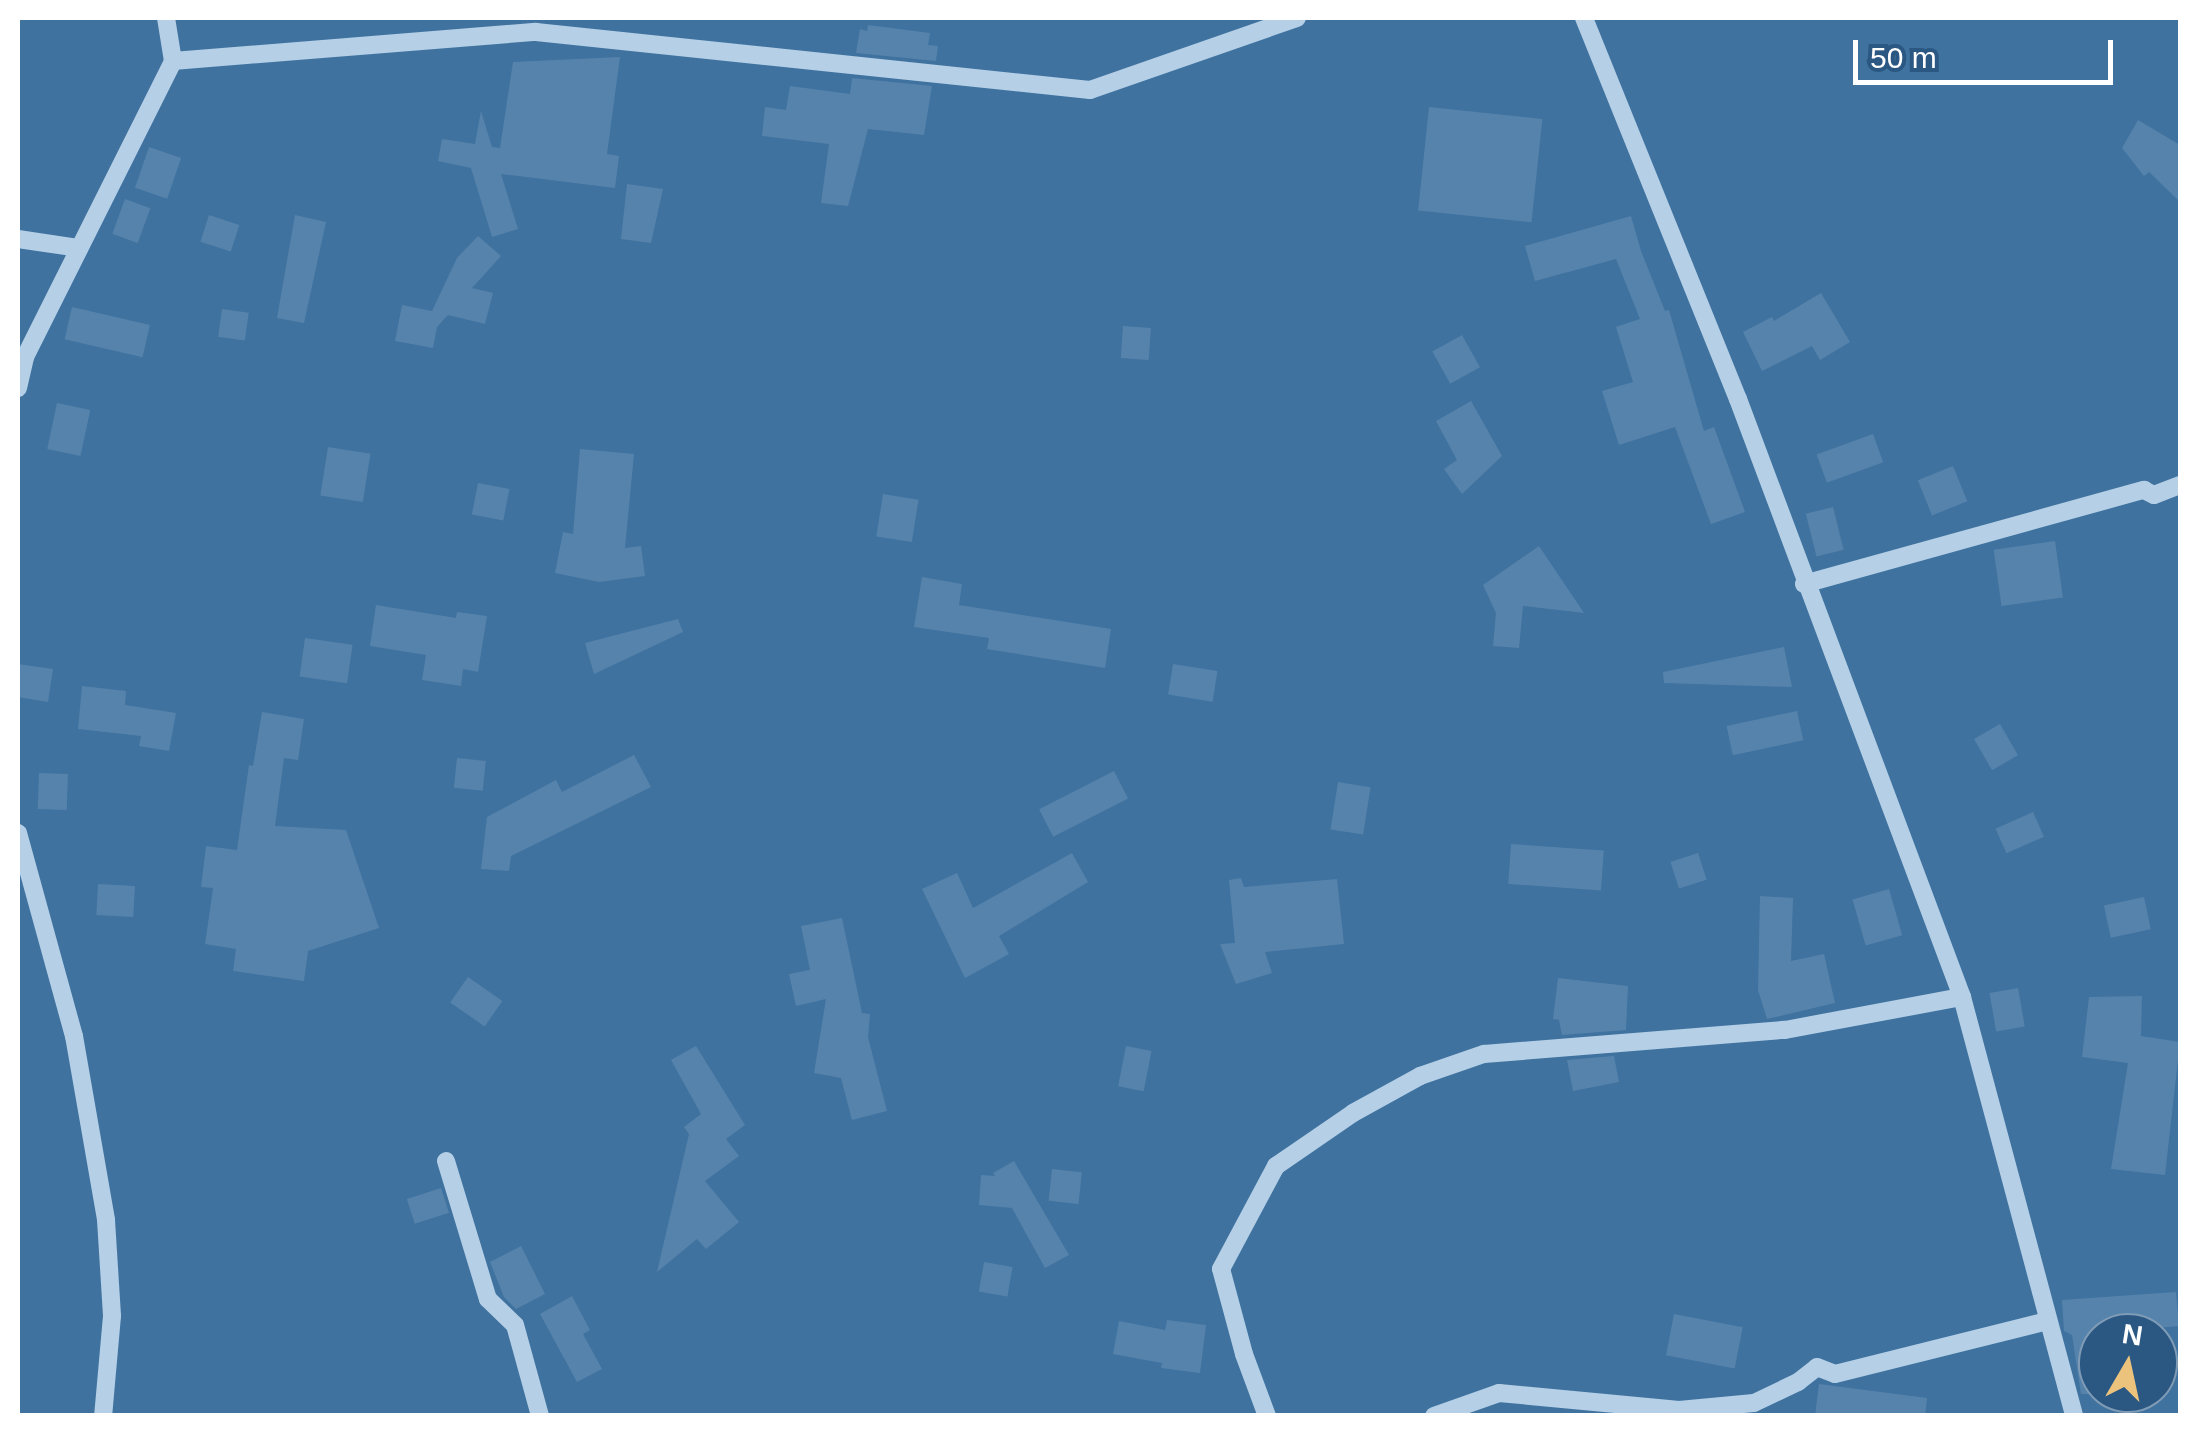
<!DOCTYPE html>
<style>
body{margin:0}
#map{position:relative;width:2198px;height:1433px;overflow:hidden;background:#2a5883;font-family:Helvetica,sans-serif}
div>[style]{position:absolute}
.green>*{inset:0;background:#3f729f}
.building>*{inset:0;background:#5683ac;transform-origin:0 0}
.minor>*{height:18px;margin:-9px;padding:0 9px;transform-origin:9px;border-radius:9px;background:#b4cfe6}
span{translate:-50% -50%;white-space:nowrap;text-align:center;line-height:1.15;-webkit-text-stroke:9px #2a5883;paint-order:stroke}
.frame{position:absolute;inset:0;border:20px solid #fff;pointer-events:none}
.north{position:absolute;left:2078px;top:1313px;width:100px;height:100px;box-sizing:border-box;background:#2a5883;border:2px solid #7f9bb5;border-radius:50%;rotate:9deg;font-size:28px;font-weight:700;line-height:40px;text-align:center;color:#fff}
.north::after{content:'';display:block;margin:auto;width:35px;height:45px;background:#ecc37c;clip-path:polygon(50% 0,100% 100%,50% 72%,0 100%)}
.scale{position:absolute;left:1853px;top:40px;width:260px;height:45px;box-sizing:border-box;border:5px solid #fff;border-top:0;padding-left:12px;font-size:30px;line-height:35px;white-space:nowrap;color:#fff;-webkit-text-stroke:8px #2a5883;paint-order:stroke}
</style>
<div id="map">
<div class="green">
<div style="clip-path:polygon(evenodd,18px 18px,2180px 18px,2180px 1415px,18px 1415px,18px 18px,2098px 1333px,2158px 1333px,2158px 1393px,2098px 1393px,2098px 1333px)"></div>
</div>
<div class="building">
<div style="clip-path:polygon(868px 25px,930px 33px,928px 45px,938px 46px,936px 61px,856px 53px,860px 29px,867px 31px)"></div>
<div style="clip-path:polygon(620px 57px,607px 154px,619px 156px,615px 188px,501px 174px,518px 229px,492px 237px,471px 168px,438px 161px,442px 139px,475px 144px,481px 111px,492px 147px,500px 148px,513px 62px)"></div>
<div style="clip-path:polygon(852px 78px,932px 86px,924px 135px,868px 129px,848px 206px,821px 203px,829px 144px,762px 136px,765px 107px,786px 110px,790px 86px,850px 94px)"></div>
<div style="left:1429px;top:107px;width:114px;height:104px;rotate:6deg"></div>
<div style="clip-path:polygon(2138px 120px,2180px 145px,2180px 202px,2149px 172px,2144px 176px,2122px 148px)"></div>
<div style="left:149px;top:147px;width:34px;height:43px;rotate:19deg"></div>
<div style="clip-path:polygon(627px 184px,663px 189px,651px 243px,621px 239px)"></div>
<div style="left:125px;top:199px;width:27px;height:37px;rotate:20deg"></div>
<div style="left:209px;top:215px;width:32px;height:28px;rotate:18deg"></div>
<div style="clip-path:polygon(295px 215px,326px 222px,304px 323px,277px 318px)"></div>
<div style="clip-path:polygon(1631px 216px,1641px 251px,1665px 311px,1669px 310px,1704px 431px,1714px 427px,1745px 512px,1711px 524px,1675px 427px,1619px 445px,1602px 391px,1633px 382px,1616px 327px,1640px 319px,1616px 259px,1535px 281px,1525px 246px)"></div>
<div style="clip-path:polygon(478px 236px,501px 256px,472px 288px,493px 293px,485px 324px,448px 315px,437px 327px,433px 348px,395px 341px,402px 305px,432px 311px,457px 258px)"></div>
<div style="clip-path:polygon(1821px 293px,1850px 342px,1820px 360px,1812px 346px,1762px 371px,1743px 332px,1772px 317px,1774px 321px)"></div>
<div style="left:72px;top:307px;width:80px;height:33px;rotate:13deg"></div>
<div style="left:222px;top:309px;width:27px;height:28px;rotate:8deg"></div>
<div style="left:1123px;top:326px;width:28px;height:32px;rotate:4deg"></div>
<div style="left:1462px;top:335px;width:37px;height:34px;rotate:61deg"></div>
<div style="clip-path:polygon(1471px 401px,1502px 456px,1462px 494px,1444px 469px,1457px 460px,1436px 421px)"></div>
<div style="left:57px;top:403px;width:34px;height:47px;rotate:12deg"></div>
<div style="left:1873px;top:434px;width:30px;height:60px;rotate:70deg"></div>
<div style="left:328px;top:447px;width:43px;height:49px;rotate:9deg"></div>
<div style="clip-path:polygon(580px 449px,634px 454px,625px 548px,641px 546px,645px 576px,599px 582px,555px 573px,563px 532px,573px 534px)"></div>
<div style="left:1953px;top:466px;width:38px;height:38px;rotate:68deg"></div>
<div style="left:478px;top:483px;width:32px;height:32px;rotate:11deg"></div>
<div style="left:883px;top:494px;width:36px;height:43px;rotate:9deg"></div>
<div style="left:1833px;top:507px;width:44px;height:28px;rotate:76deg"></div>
<div style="left:2055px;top:541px;width:57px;height:62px;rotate:82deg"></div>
<div style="clip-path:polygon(1539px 546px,1584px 613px,1523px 606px,1519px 648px,1493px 646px,1496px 613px,1483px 585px)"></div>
<div style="clip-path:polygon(922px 577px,962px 584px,959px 605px,1111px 629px,1105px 668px,987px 649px,989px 638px,914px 627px)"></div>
<div style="clip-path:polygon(376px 605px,456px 618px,457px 612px,487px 616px,478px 672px,463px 669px,461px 686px,422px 680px,426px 655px,370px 646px)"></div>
<div style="clip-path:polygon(678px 619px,683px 632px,594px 674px,585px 643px)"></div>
<div style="left:305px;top:638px;width:48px;height:39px;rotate:8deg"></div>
<div style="clip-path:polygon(1784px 647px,1792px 687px,1664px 683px,1663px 672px)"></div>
<div style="clip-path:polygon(18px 664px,53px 669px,48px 702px,18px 697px)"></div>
<div style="left:1173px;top:664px;width:45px;height:31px;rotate:9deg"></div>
<div style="clip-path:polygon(82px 686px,126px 691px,125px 705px,176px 713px,169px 751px,139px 746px,141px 736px,78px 729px)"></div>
<div style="left:1797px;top:711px;width:30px;height:72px;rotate:78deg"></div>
<div style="clip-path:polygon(262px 712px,304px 719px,298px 760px,284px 758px,275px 826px,346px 830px,379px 928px,308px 951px,304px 981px,233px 971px,236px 949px,205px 944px,213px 888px,201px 887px,206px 846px,237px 850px,249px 765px,253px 766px)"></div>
<div style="left:2000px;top:724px;width:36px;height:30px;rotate:60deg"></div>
<div style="clip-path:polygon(634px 755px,651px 787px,511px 856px,509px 871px,481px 869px,487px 817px,556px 780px,562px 792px)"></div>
<div style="left:457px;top:758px;width:29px;height:30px;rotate:6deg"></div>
<div style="left:1114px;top:771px;width:31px;height:84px;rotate:63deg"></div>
<div style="left:39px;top:773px;width:29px;height:36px;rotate:2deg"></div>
<div style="left:1338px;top:782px;width:33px;height:48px;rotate:9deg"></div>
<div style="left:2033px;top:812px;width:27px;height:41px;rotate:66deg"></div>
<div style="left:1511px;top:844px;width:93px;height:40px;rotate:4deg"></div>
<div style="clip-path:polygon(1072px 853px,1088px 882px,999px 936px,1009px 954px,965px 978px,922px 889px,957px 873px,973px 908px)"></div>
<div style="left:1698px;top:853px;width:28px;height:29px;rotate:72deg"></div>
<div style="clip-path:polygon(1241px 878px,1244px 887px,1337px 879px,1344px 944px,1265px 952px,1272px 973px,1236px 984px,1220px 944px,1235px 943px,1229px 880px)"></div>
<div style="left:98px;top:884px;width:37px;height:31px;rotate:3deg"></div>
<div style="left:1889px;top:889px;width:48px;height:38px;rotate:74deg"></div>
<div style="clip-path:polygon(1760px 896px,1793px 898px,1791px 961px,1824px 954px,1835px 1003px,1767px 1019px,1758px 990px)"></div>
<div style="left:2144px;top:897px;width:33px;height:41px;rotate:78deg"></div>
<div style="clip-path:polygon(842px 918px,862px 1013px,870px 1014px,868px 1037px,887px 1111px,852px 1120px,841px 1078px,814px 1073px,826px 999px,796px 1006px,789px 974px,810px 970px,801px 926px)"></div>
<div style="left:468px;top:977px;width:42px;height:31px;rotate:35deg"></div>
<div style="clip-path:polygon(1558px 978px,1628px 986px,1626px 1030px,1562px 1035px,1559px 1020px,1553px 1019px)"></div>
<div style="left:2018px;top:988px;width:39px;height:29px;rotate:80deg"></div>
<div style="clip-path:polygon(2142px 996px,2141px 1036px,2180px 1042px,2165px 1175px,2111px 1169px,2128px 1063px,2082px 1057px,2089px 997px)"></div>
<div style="clip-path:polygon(696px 1046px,745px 1125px,726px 1139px,739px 1156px,705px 1181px,739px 1222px,706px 1249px,697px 1239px,657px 1272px,689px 1134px,684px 1127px,701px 1114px,671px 1060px)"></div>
<div style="left:1126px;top:1046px;width:26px;height:41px;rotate:11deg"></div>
<div style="clip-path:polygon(1614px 1056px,1619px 1082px,1573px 1091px,1567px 1060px)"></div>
<div style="clip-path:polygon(1014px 1161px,1069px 1255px,1045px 1268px,1012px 1208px,979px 1205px,981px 1175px,995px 1176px,993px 1173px)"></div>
<div style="left:1052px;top:1169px;width:30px;height:32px;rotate:6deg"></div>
<div style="left:441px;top:1188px;width:26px;height:36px;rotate:72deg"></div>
<div style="clip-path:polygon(521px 1246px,545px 1294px,516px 1309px,504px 1297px,490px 1262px)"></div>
<div style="left:984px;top:1262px;width:29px;height:30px;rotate:10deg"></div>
<div style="clip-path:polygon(2176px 1292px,2179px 1326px,2098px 1333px,2098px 1394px,2081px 1394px,2072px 1335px,2064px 1331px,2062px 1300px)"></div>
<div style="clip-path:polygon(572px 1296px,590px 1330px,583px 1334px,602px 1369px,577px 1382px,540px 1314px)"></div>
<div style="left:1674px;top:1314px;width:70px;height:42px;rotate:11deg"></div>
<div style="clip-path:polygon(1167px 1320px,1206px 1325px,1200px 1373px,1161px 1368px,1162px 1363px,1113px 1354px,1119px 1321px,1165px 1330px)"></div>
<div style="clip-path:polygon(1819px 1384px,1927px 1398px,1925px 1416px,1815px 1416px)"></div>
</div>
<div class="minor">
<div style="left:1584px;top:18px;width:411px;rotate:68deg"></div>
<div style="left:1738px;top:399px;width:639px;rotate:69.46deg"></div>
<div style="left:1962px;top:997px;width:434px;rotate:75deg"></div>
<div style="left:173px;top:61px;width:364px;rotate:-4.6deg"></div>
<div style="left:536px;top:32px;width:557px;rotate:5.98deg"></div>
<div style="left:1090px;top:90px;width:219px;rotate:-19.2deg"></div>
<div style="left:18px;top:239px;width:62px;rotate:8.4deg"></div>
<div style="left:18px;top:388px;width:32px;rotate:-77deg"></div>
<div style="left:25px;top:357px;width:331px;rotate:-63.4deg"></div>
<div style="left:173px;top:61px;width:44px;rotate:-99.2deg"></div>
<div style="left:1804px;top:584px;width:353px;rotate:-15.5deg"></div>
<div style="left:2144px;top:490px;width:11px;rotate:27deg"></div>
<div style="left:2154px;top:495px;width:28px;rotate:-21deg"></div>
<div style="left:18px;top:833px;width:211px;rotate:74.6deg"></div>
<div style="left:74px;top:1036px;width:187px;rotate:80.1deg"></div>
<div style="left:106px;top:1220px;width:96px;rotate:86.4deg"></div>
<div style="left:112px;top:1316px;width:100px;rotate:95.1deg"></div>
<div style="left:446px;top:1161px;width:144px;rotate:73.1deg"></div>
<div style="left:488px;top:1299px;width:37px;rotate:44deg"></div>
<div style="left:515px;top:1325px;width:94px;rotate:74.6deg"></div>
<div style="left:1267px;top:1416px;width:66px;rotate:-110.4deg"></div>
<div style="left:1244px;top:1354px;width:88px;rotate:-105.1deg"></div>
<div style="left:1221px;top:1269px;width:117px;rotate:-61.9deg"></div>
<div style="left:1276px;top:1166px;width:93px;rotate:-34.5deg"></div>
<div style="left:1353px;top:1113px;width:77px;rotate:-28.9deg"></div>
<div style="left:1420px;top:1076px;width:68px;rotate:-19deg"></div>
<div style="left:1484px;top:1054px;width:302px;rotate:-4.6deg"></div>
<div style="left:1785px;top:1030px;width:180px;rotate:-10.6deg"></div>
<div style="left:1434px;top:1416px;width:69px;rotate:-19.5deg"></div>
<div style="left:1499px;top:1393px;width:181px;rotate:5.4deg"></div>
<div style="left:1679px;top:1410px;width:75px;rotate:-5.3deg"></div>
<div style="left:1754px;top:1403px;width:49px;rotate:-25.5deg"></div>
<div style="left:1798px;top:1382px;width:24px;rotate:-38deg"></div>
<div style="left:1817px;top:1367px;width:19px;rotate:21deg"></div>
<div style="left:1835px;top:1374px;width:219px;rotate:-14deg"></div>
</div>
<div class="frame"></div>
<div class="north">N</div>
<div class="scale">50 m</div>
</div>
